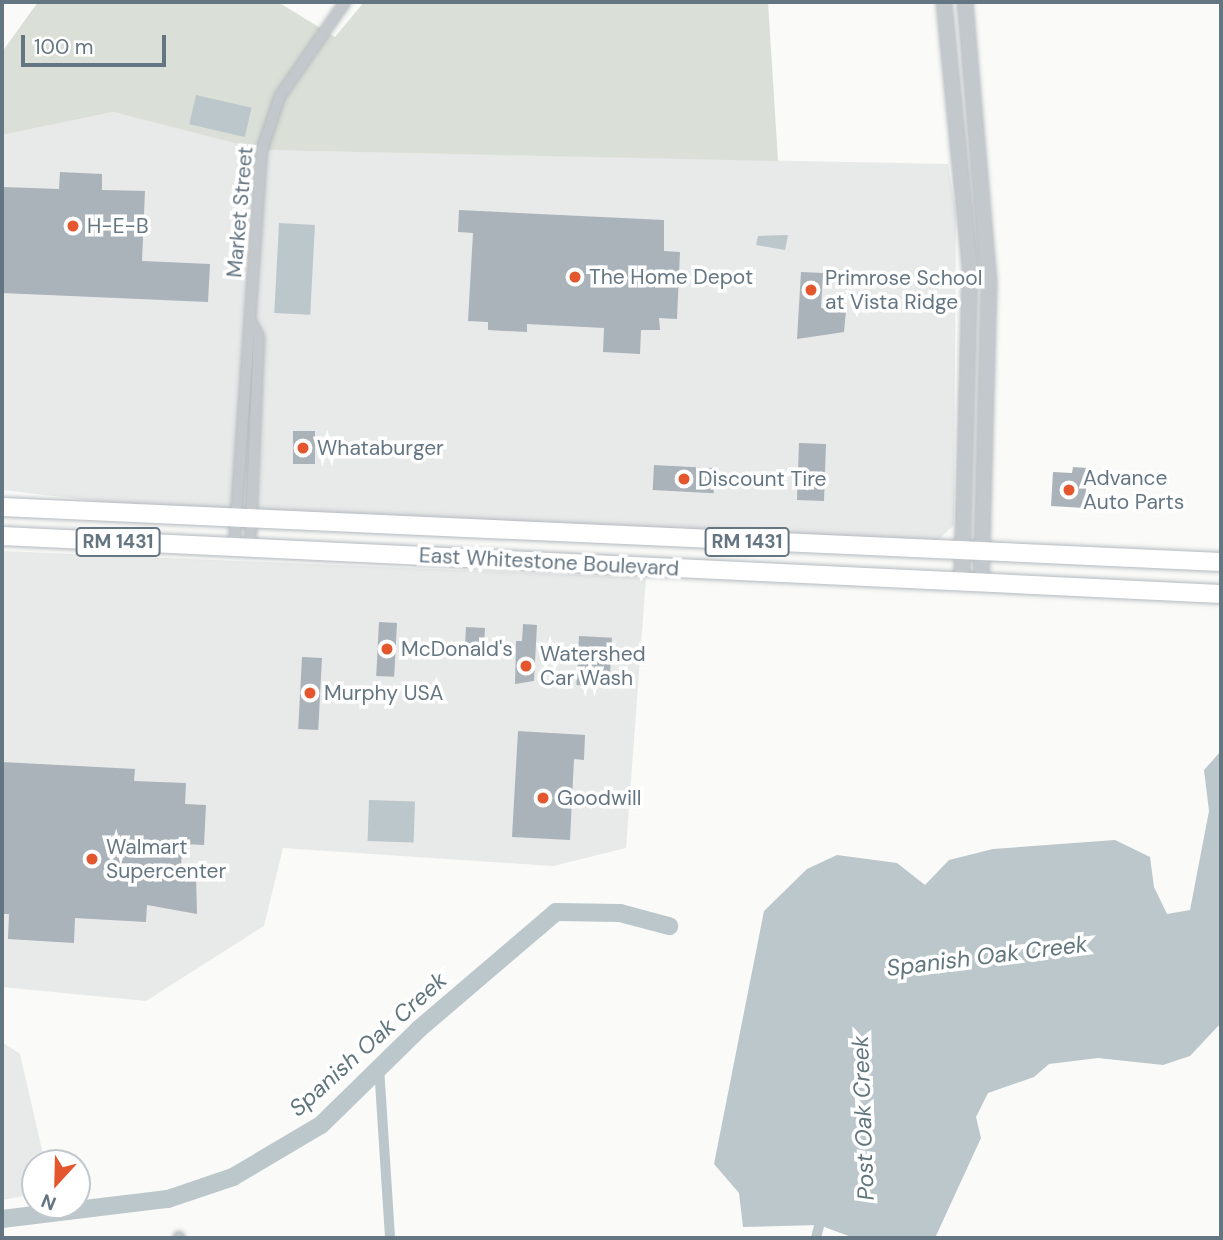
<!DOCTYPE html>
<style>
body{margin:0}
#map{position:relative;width:1223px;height:1240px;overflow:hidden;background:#fafaf8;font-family:"DM Sans",sans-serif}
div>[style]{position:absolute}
.built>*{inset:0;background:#e8e9e9}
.green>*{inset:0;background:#dadfd7}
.water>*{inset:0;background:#bbc7cb;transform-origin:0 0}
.canal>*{height:10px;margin:-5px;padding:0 5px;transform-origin:5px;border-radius:5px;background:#bbc7cb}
.river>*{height:18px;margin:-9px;padding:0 9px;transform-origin:9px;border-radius:9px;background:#bbc7cb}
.building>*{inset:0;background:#aab3b9;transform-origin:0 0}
.roads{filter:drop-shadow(0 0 2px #b5babe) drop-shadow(0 0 2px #b5babe)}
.minor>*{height:10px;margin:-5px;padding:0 5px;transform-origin:5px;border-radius:5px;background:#c3c8cc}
.tertiary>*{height:14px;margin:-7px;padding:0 7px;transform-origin:7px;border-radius:7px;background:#c3c8cc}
.primary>*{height:18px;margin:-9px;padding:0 9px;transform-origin:9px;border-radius:9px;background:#fff}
.dots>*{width:19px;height:19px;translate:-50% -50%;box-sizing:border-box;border:4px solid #fff;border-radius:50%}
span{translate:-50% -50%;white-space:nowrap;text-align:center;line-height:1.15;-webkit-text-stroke:7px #fff;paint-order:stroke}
.shield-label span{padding:2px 5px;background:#fff;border:2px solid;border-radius:5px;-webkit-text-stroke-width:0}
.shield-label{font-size:19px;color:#657683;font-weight:700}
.street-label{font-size:21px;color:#657683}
.poi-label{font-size:21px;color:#657683}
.left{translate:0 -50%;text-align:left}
.water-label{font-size:23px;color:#60757c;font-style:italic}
.frame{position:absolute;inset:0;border:4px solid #657683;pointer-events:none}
.north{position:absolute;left:21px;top:1149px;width:70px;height:70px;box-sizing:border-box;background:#fff;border:2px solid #c1c8cd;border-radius:50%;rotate:202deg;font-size:19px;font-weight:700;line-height:28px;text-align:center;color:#657683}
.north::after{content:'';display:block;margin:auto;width:24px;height:32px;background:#e4572e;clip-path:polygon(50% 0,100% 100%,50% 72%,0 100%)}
.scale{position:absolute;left:21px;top:35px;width:145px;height:32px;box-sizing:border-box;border:4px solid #657683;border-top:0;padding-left:9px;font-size:21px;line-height:24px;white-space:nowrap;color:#657683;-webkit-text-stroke:5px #fff;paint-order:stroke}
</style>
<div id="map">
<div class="built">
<div style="clip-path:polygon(113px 112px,262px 150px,948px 164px,956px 213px,954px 525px,938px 540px,114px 503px,2px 490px,2px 135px)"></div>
<div style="clip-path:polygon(2px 551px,646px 578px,626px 848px,553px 866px,283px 848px,264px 926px,146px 1001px,2px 987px)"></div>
<div style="clip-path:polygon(2px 1042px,20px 1054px,45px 1163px,35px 1163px,35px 1194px,2px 1200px)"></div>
</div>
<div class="green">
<div style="clip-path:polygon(38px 2px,278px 2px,335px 37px,364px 2px,768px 2px,778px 161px,262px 150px,113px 112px,2px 135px,2px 52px)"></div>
</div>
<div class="water">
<div style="left:196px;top:95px;width:57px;height:30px;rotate:13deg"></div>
<div style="left:279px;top:223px;width:36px;height:90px;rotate:3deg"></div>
<div style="clip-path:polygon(788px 235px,785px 250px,756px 245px,758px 236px)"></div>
<div style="clip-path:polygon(1221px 751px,1221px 1023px,1190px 1056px,1163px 1065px,1098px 1058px,1049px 1064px,1034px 1077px,988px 1093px,976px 1117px,981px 1138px,935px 1238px,854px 1238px,819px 1225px,743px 1227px,739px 1193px,714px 1164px,764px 911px,807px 869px,837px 855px,897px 863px,925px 885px,949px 860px,993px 849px,1115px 840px,1150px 857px,1154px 887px,1167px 914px,1190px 910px,1209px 811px,1204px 770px)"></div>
<div style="left:369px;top:800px;width:46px;height:41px;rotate:2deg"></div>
</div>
<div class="canal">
<div style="left:379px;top:1067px;width:171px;rotate:86.3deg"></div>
<div style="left:816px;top:1238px;width:25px;rotate:-76deg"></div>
</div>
<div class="river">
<div style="left:2px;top:1219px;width:167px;rotate:-6.9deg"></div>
<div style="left:168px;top:1199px;width:69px;rotate:-18.7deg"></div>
<div style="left:233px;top:1177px;width:102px;rotate:-30.6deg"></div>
<div style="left:321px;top:1125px;width:137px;rotate:-44.4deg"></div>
<div style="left:419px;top:1029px;width:180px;rotate:-40.5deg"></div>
<div style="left:556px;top:912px;width:64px;rotate:0.9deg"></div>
<div style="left:620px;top:913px;width:51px;rotate:14.9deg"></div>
</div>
<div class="building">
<div style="clip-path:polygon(60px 172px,102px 174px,102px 190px,145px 191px,142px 261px,210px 264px,208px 302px,2px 293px,2px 187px,59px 189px)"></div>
<div style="clip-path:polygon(459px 210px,664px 220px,664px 251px,680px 252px,677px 319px,659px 318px,660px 330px,641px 330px,640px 354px,603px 352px,604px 328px,527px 324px,527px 332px,488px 330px,488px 322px,468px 321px,473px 233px,458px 232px)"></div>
<div style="clip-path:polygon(801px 272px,823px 273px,821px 308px,846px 310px,844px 332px,797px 339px)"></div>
<div style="left:293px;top:431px;width:22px;height:33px"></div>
<div style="left:799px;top:443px;width:27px;height:57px;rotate:2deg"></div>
<div style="left:654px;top:465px;width:61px;height:25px;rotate:3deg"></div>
<div style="clip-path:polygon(1073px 467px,1087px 468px,1085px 508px,1051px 506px,1053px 472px,1072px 473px)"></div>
<div style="left:379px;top:622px;width:18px;height:54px;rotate:3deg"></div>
<div style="clip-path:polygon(523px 624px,537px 625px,534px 681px,515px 684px,516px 641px,522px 641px)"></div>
<div style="left:466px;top:627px;width:19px;height:30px;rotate:3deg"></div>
<div style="left:579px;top:636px;width:33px;height:49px;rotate:3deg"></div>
<div style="left:302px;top:657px;width:20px;height:72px;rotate:3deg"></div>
<div style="clip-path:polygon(518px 731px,585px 735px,584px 760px,574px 759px,570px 840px,512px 837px)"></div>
<div style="clip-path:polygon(2px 762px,135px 769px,134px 781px,186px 783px,185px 804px,206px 805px,204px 845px,182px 844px,181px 873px,196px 874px,197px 914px,147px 905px,146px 922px,75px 918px,74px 943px,8px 939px,9px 914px,2px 914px)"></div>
</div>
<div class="roads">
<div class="minor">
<div style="left:234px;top:547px;width:398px;rotate:-86deg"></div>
<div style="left:262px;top:150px;width:57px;rotate:-71.6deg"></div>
<div style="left:280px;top:96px;width:114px;rotate:-55.3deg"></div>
<div style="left:250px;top:548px;width:211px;rotate:-87.6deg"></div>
<div style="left:259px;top:337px;width:17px;rotate:-118deg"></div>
<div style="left:179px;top:1237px;width:1px;rotate:90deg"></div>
</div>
<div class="tertiary">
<div style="left:944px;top:2px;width:265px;rotate:84.4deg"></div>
<div style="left:970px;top:266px;width:314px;rotate:91.5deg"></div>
<div style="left:965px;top:2px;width:281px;rotate:85.1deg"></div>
<div style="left:989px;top:282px;width:298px;rotate:91.5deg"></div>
</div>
<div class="primary">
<div style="left:2px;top:507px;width:1220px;rotate:2.58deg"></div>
<div style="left:2px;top:536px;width:1220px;rotate:2.72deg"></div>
</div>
</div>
<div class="dots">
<div style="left:73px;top:226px;background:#e4572e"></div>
<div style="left:575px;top:277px;background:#e4572e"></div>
<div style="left:811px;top:290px;background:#e4572e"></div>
<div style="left:303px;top:448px;background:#e4572e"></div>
<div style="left:684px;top:479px;background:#e4572e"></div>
<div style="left:1069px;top:490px;background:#e4572e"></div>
<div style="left:387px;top:649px;background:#e4572e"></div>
<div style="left:526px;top:666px;background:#e4572e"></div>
<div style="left:310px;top:693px;background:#e4572e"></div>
<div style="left:543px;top:798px;background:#e4572e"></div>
<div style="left:92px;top:859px;background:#e4572e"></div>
</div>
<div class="shield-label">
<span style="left:118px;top:542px">RM 1431</span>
<span style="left:747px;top:542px">RM 1431</span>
</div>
<div class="street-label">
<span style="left:240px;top:212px;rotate:-85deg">Market Street</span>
<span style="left:549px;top:562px;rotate:3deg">East Whitestone Boulevard</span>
</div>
<div class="poi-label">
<span class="left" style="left:87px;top:226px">H-E-B</span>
<span class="left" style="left:589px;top:277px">The Home Depot</span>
<span class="left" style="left:825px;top:290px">Primrose School<br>at Vista Ridge</span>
<span class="left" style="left:317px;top:448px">Whataburger</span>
<span class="left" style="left:1083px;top:490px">Advance<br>Auto Parts</span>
<span class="left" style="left:698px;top:479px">Discount Tire</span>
<span class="left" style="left:401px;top:649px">McDonald's</span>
<span class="left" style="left:540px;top:666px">Watershed<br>Car Wash</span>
<span class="left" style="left:324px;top:693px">Murphy USA</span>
<span class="left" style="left:557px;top:798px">Goodwill</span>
<span class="left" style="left:106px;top:859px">Walmart<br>Supercenter</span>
</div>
<div class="water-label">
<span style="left:987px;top:956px;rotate:-7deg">Spanish Oak Creek</span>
<span style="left:368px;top:1044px;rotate:-42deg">Spanish Oak Creek</span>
<span style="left:863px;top:1118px;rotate:-92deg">Post Oak Creek</span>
</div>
<div class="frame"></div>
<div class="north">N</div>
<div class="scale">100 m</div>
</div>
